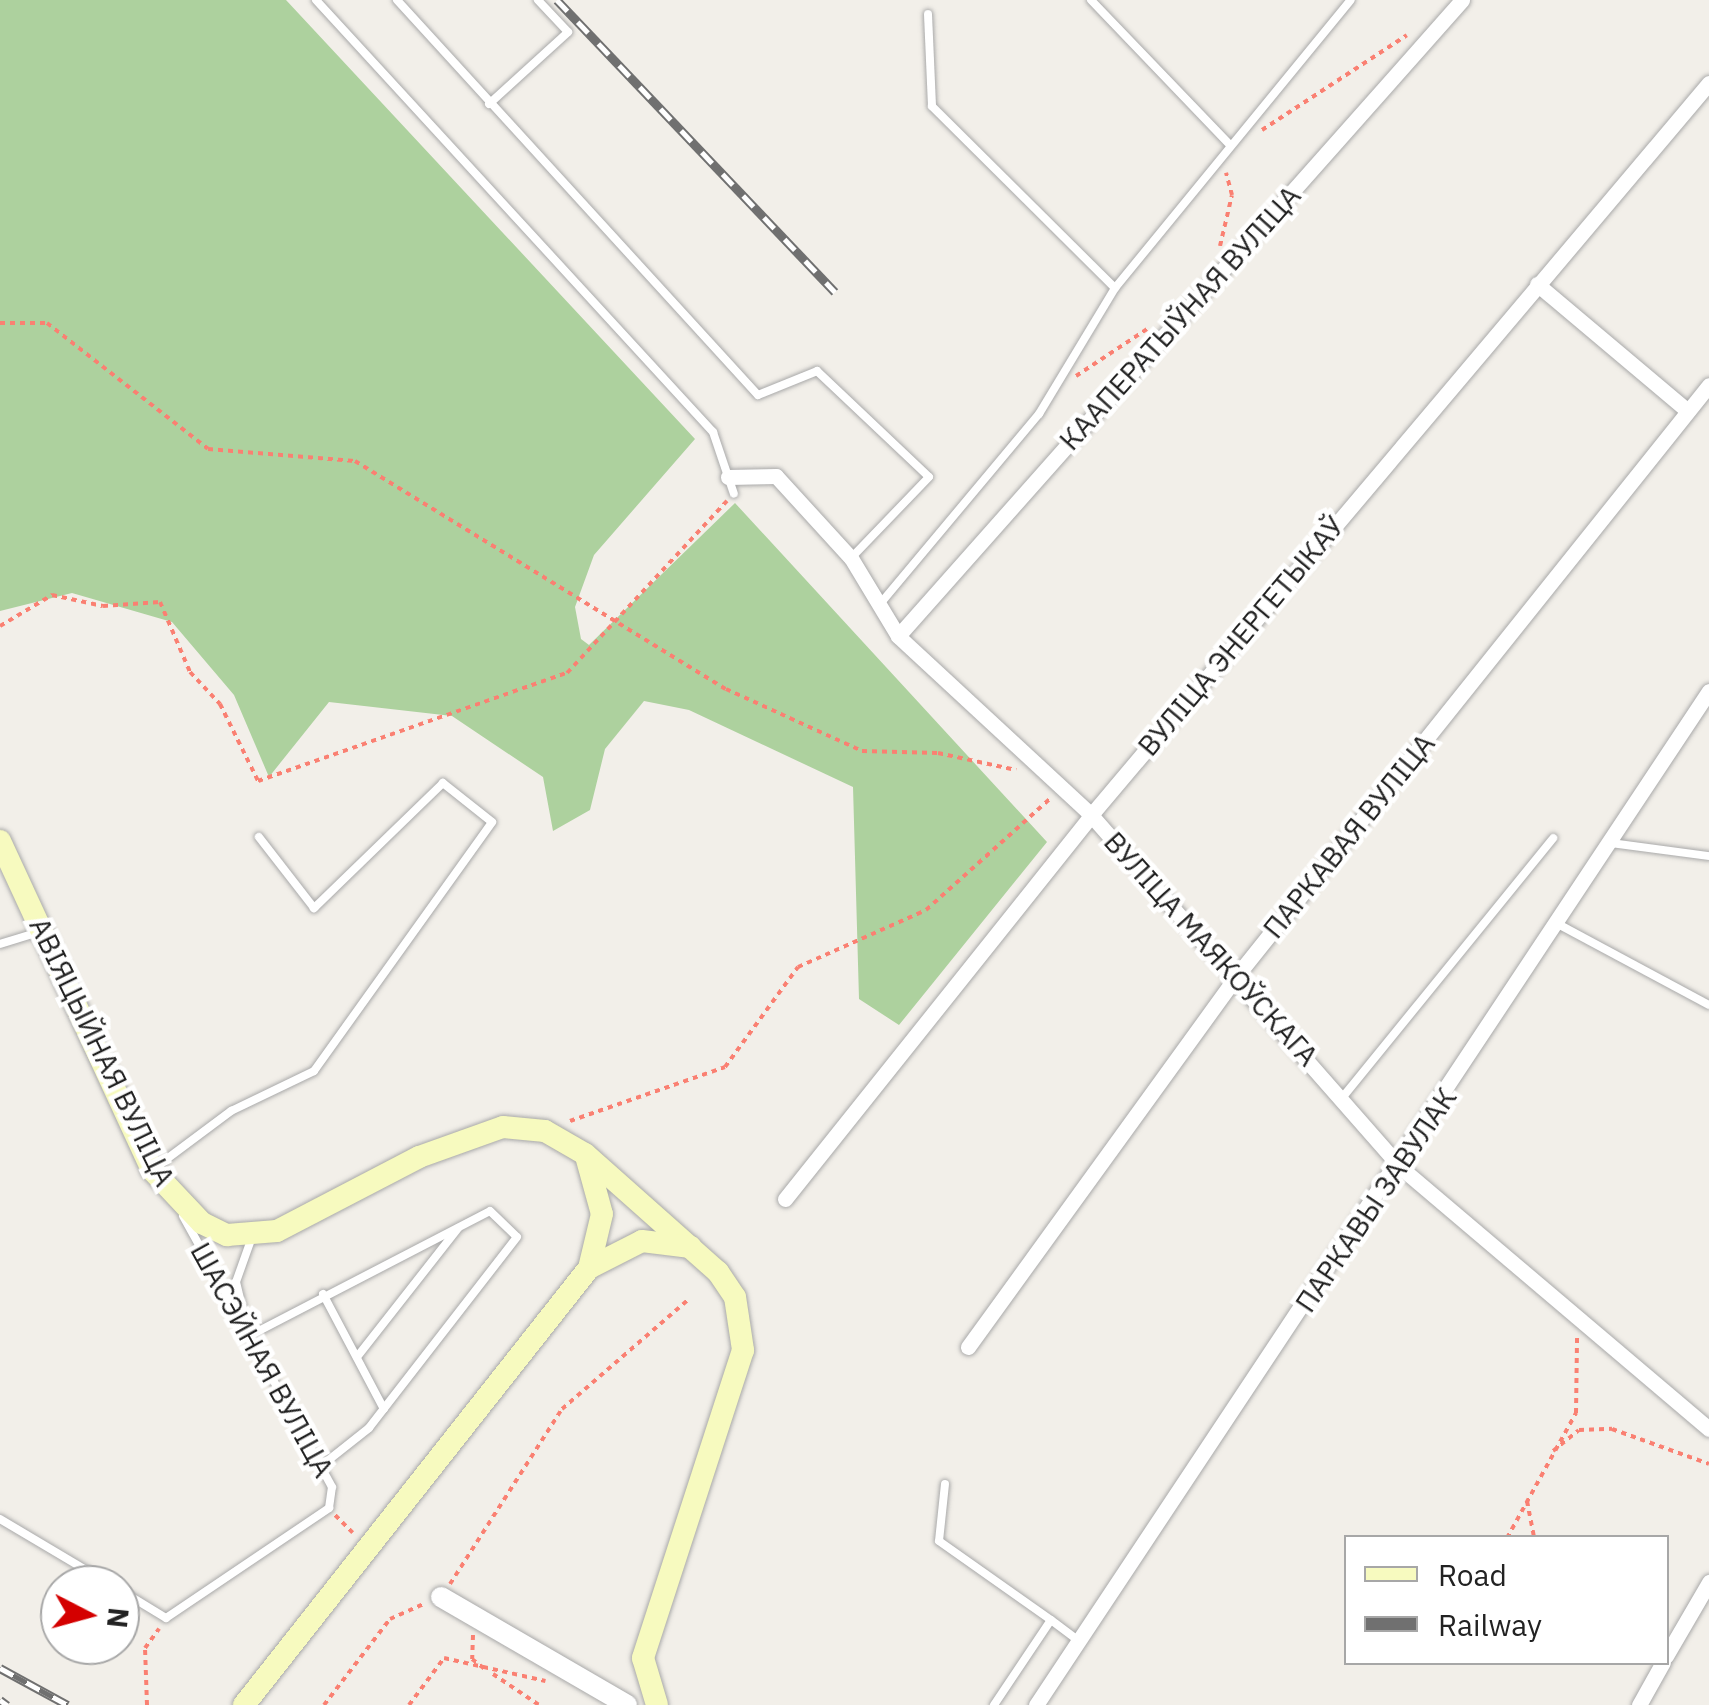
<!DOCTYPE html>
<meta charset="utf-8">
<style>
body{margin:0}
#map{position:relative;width:1709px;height:1705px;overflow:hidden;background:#f2efe9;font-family:"IBM Plex Sans",sans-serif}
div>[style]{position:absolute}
.forest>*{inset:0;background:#add19e}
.path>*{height:4px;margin-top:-2px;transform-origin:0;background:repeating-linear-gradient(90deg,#fa8072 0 5px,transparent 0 10px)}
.roads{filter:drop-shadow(0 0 2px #a9a9a9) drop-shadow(0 0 2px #a9a9a9)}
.service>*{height:8px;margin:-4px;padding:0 4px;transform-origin:4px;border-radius:4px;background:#fff}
.minor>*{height:15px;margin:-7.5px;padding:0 7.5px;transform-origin:7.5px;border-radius:7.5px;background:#fff}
.tertiary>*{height:20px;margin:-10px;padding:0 10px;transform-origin:10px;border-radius:10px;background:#fff}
.secondary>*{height:22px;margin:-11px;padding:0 11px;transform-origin:11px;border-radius:11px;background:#f7fabf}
.rail>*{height:9px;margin-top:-4.5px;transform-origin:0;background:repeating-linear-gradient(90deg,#fff 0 15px,#707070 0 30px);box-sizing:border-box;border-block:2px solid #707070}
span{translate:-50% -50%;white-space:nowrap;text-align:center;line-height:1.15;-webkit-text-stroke:9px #fff;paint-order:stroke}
.street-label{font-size:28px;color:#222}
.legend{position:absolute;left:1344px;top:1535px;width:325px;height:130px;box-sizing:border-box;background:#fff;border:2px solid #a7a7a7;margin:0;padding:12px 18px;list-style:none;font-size:30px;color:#222}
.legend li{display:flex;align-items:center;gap:20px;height:50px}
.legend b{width:50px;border:2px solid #a7a7a7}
.north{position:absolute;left:40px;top:1565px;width:100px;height:100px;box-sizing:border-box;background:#fff;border:2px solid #a7a7a7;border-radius:50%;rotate:96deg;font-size:28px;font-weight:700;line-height:40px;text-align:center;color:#222}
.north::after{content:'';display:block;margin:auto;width:35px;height:45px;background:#d40000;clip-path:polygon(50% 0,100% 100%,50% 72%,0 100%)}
</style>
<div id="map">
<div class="forest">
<div style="clip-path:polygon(0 0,286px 0,695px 439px,594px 555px,575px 607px,581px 639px,589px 645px,735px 503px,1047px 842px,899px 1025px,859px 999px,853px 787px,689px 710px,644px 701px,605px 749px,590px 810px,553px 831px,543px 777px,452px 716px,329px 702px,269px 777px,234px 695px,172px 622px,72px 593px,0 611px)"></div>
</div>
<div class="path">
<div style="left:1262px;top:130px;width:173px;rotate:-33.2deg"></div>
<div style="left:1220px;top:246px;width:52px;rotate:-76.8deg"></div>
<div style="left:1232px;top:195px;width:23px;rotate:-105deg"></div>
<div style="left:0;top:323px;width:47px"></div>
<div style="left:47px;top:323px;width:204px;rotate:38deg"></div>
<div style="left:208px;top:449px;width:147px;rotate:4.7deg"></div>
<div style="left:355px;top:461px;width:435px;rotate:31.6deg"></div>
<div style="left:726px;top:689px;width:149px;rotate:24.5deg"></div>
<div style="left:862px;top:751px;width:76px;rotate:1.5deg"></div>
<div style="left:938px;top:753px;width:80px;rotate:12.3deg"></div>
<div style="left:1076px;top:376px;width:85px;rotate:-33.5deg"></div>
<div style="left:0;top:626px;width:61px;rotate:-30.8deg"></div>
<div style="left:52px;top:595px;width:52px;rotate:12.2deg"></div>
<div style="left:103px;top:606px;width:57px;rotate:-4deg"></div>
<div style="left:160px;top:602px;width:76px;rotate:66.8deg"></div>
<div style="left:190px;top:672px;width:44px;rotate:46.8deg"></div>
<div style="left:220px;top:704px;width:86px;rotate:63.7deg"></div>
<div style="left:258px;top:781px;width:327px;rotate:-19.3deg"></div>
<div style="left:567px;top:673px;width:235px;rotate:-47.1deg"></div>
<div style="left:570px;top:1121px;width:164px;rotate:-19.2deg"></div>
<div style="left:725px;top:1067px;width:124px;rotate:-53.9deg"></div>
<div style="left:798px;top:967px;width:140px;rotate:-24deg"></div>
<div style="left:926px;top:910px;width:168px;rotate:-41.9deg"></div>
<div style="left:1553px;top:1451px;width:33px;rotate:-39deg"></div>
<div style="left:1579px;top:1430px;width:33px;rotate:-2deg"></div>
<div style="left:1612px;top:1429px;width:103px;rotate:19.8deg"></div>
<div style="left:1527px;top:1501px;width:38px;rotate:79deg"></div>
<div style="left:335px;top:1515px;width:25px;rotate:45deg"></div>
<div style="left:1507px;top:1538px;width:143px;rotate:-61.1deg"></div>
<div style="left:1576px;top:1413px;width:76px;rotate:-89.2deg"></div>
<div style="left:450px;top:1584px;width:208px;rotate:-57.4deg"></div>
<div style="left:562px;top:1409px;width:168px;rotate:-40.9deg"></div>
<div style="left:473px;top:1635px;width:24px;rotate:92deg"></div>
<div style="left:472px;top:1659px;width:16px;rotate:38deg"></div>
<div style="left:493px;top:1674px;width:55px;rotate:34deg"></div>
<div style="left:147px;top:1705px;width:57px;rotate:-92deg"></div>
<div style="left:145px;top:1648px;width:24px;rotate:-54deg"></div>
<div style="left:324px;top:1705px;width:108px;rotate:-52.5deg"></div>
<div style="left:390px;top:1619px;width:37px;rotate:-24deg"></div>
<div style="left:409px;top:1705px;width:59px;rotate:-53.3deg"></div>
<div style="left:444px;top:1658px;width:104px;rotate:12.8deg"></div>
</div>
<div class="roads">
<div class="service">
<div style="left:316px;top:0;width:587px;rotate:47.42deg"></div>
<div style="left:713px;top:432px;width:65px;rotate:71.3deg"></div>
<div style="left:397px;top:0;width:535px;rotate:47.58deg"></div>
<div style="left:758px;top:395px;width:64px;rotate:-22.1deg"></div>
<div style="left:817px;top:371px;width:154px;rotate:43.4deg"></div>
<div style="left:929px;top:477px;width:112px;rotate:133.9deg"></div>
<div style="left:1091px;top:0;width:199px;rotate:46.2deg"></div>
<div style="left:489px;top:104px;width:107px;rotate:-42.3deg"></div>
<div style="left:568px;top:32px;width:44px;rotate:-133.2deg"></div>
<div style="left:1115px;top:288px;width:372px;rotate:-50.7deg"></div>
<div style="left:880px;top:604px;width:248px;rotate:-50.1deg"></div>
<div style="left:1039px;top:414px;width:147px;rotate:-58.9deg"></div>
<div style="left:1115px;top:288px;width:258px;rotate:-135.2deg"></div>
<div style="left:932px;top:106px;width:92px;rotate:-92.5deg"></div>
<div style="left:1611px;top:843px;width:99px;rotate:7.6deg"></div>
<div style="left:1558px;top:924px;width:171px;rotate:28.2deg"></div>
<div style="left:0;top:944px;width:41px;rotate:-17.1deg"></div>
<div style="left:1342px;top:1098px;width:335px;rotate:-50.9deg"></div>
<div style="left:156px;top:1167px;width:94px;rotate:-36.7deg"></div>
<div style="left:231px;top:1111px;width:92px;rotate:-25.7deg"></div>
<div style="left:314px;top:1071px;width:306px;rotate:-54.4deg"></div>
<div style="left:492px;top:822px;width:63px;rotate:-141.5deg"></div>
<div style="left:443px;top:783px;width:180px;rotate:135.9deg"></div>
<div style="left:314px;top:908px;width:90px;rotate:-127.8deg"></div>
<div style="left:183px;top:1216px;width:115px;rotate:61deg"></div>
<div style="left:252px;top:1237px;width:48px;rotate:109.6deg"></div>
<div style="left:236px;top:1282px;width:56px;rotate:76.5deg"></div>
<div style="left:249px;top:1336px;width:271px;rotate:-27.4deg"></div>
<div style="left:490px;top:1211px;width:37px;rotate:44deg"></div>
<div style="left:517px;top:1237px;width:242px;rotate:127.8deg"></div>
<div style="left:369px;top:1428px;width:61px;rotate:141.6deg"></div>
<div style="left:323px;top:1294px;width:130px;rotate:62.1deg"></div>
<div style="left:357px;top:1357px;width:164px;rotate:-51.9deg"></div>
<div style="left:945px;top:1484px;width:57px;rotate:96deg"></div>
<div style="left:939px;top:1541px;width:137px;rotate:35.2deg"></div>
<div style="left:0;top:1519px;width:129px;rotate:30.7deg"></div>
<div style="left:120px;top:1590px;width:54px;rotate:31.3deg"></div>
<div style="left:166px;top:1618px;width:197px;rotate:-34deg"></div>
<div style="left:329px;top:1508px;width:21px;rotate:-82deg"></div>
<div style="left:332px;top:1487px;width:175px;rotate:-118.8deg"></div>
<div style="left:994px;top:1705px;width:102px;rotate:-56.2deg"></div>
<div style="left:1051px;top:1620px;width:35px;rotate:37deg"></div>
</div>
<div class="minor">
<div style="left:1537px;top:284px;width:197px;rotate:40.1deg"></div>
<div style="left:728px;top:477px;width:48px;rotate:-1.2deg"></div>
<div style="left:776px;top:476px;width:111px;rotate:47.6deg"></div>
<div style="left:851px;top:558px;width:91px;rotate:58.9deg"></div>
<div style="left:898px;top:636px;width:263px;rotate:42.8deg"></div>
<div style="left:1091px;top:815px;width:468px;rotate:48.7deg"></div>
<div style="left:1400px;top:1167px;width:405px;rotate:40.3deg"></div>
<div style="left:898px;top:636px;width:850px;rotate:-48.43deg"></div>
<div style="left:785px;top:1199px;width:491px;rotate:-51.4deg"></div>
<div style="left:1091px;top:815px;width:958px;rotate:-49.83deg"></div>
<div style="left:968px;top:1347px;width:460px;rotate:-54.1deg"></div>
<div style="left:1238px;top:974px;width:754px;rotate:-51.35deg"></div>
<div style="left:1666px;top:1656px;width:86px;rotate:-59.8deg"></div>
<div style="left:1036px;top:1705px;width:1217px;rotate:-56.43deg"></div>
<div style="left:1639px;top:1705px;width:49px;rotate:-60.8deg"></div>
</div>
<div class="tertiary">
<div style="left:441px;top:1597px;width:215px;rotate:30.1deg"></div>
</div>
<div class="secondary">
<div style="left:0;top:841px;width:362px;rotate:65.2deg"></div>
<div style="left:152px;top:1170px;width:73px;rotate:46.7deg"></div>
<div style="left:202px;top:1223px;width:28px;rotate:26deg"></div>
<div style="left:227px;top:1235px;width:50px;rotate:-4.6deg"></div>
<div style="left:277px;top:1231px;width:160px;rotate:-27.5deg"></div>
<div style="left:419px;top:1157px;width:89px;rotate:-19.7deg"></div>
<div style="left:503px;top:1127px;width:42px;rotate:5.4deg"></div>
<div style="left:545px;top:1131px;width:46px;rotate:29.9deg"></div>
<div style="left:585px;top:1154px;width:178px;rotate:41.6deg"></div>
<div style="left:718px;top:1272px;width:30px;rotate:56deg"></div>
<div style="left:735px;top:1297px;width:54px;rotate:81.4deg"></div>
<div style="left:743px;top:1350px;width:324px;rotate:108deg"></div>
<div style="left:643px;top:1658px;width:49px;rotate:73.4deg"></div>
<div style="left:586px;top:1156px;width:60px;rotate:74.6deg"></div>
<div style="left:602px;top:1214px;width:56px;rotate:103.5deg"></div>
<div style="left:244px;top:1705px;width:557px;rotate:-51.71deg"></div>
<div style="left:589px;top:1268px;width:59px;rotate:-27deg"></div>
<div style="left:642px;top:1241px;width:49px;rotate:7deg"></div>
</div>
</div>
<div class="rail">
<div style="left:557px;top:0;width:403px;rotate:46.4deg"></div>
<div style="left:0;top:1668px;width:77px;rotate:28.6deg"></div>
<div style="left:0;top:1700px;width:9px;rotate:36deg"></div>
</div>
<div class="street-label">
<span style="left:1180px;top:318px;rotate:-48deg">КААПЕРАТЫЎНАЯ ВУЛІЦА</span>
<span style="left:1241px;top:636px;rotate:-50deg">ВУЛІЦА ЭНЕРГЕТЫКАЎ</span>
<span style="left:1349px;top:836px;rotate:-51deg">ПАРКАВАЯ ВУЛІЦА</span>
<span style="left:1211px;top:949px;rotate:48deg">ВУЛІЦА МАЯКОЎСКАГА</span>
<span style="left:102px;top:1052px;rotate:64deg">АВІЯЦЫЙНАЯ ВУЛІЦА</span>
<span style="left:1376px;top:1200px;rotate:-56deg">ПАРКАВЫ ЗАВУЛАК</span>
<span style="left:262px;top:1360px;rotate:61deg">ШАСЭЙНАЯ ВУЛІЦА</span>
</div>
<ul class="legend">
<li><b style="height:12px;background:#f7fabf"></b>Road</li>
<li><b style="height:12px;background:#707070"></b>Railway</li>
</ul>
<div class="north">N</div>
</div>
